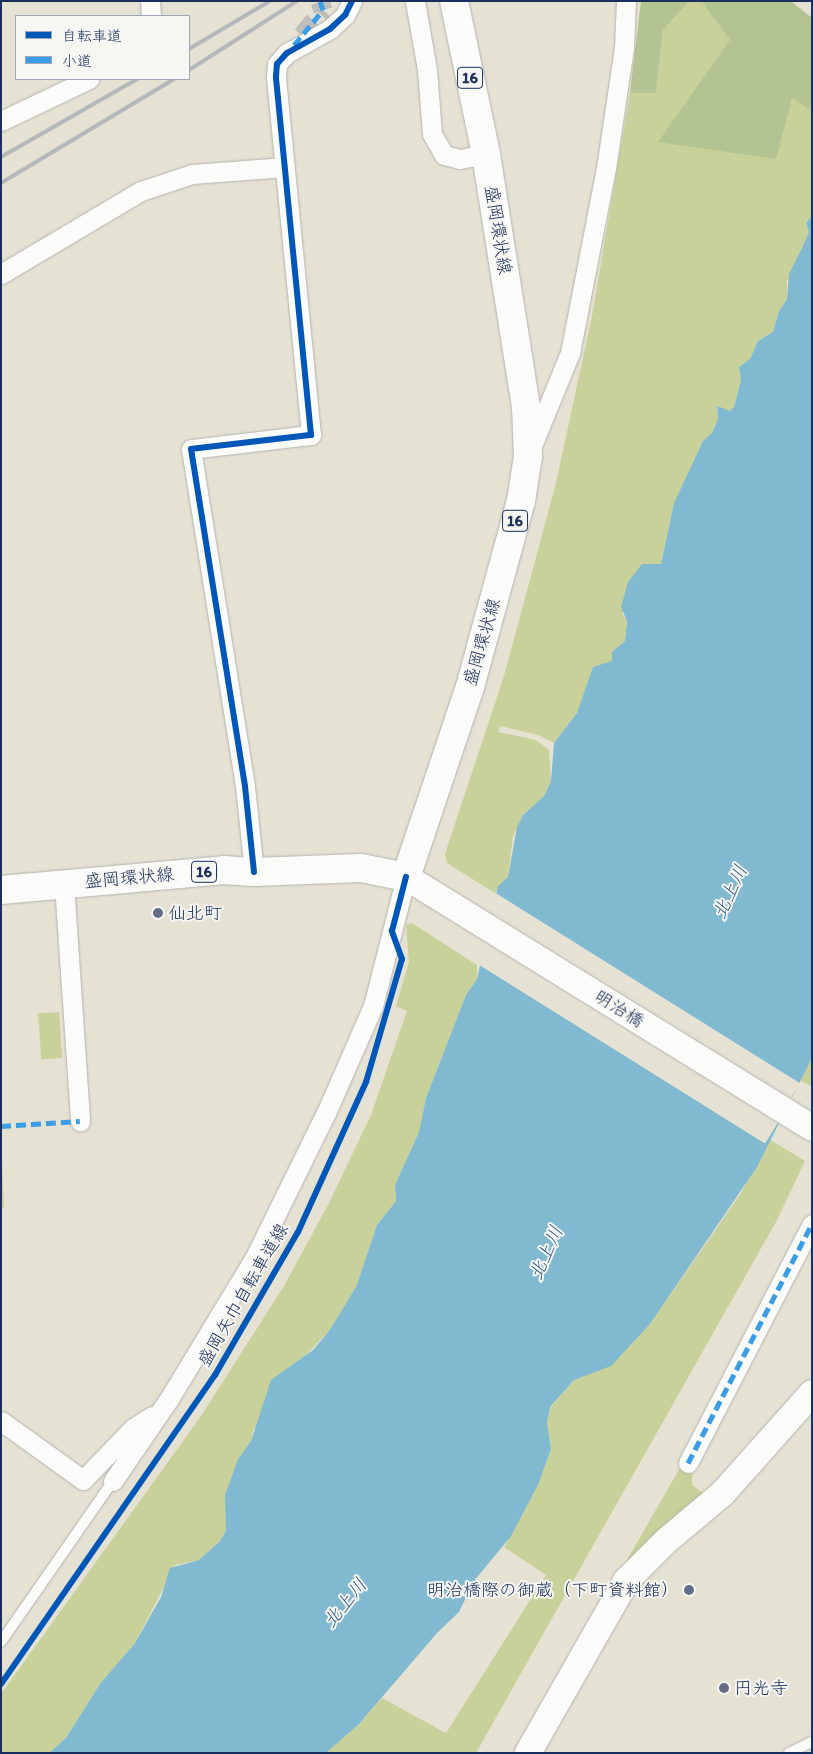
<!DOCTYPE html>
<meta charset="utf-8">
<style>
body{margin:0}
#map{position:relative;width:813px;height:1754px;overflow:hidden;background:#e5e2d4;font-family:Itim,"Klee One",sans-serif}
div>[style]{position:absolute}
.green>*{inset:0;background:#c7d199;transform-origin:0 0}
.forest>*{inset:0;background:#b3c392}
.water>*{inset:0;background:#80b9d0}
.pier>*{inset:0;background:#e5e2d4;transform-origin:0 0}
.street-tunnel>*{height:19px;margin-top:-9.5px;transform-origin:0;background:repeating-linear-gradient(90deg,#bdbebc 0 19px,transparent 0 28px)}
.roads{filter:drop-shadow(0 0 1px #b3b3af) drop-shadow(0 0 1px #b3b3af)}
.lane>*{height:10px;margin:-5px;padding:0 5px;transform-origin:5px;border-radius:5px;background:#fbfbf9}
.street>*{height:19px;margin:-9.5px;padding:0 9.5px;transform-origin:9.5px;border-radius:9.5px;background:#fbfbf9}
.secondary>*{height:26px;margin:-13px;padding:0 13px;transform-origin:13px;border-radius:13px;background:#fbfbf9}
.primary>*{height:28px;margin:-14px;padding:0 14px;transform-origin:14px;border-radius:14px;background:#fbfbf9}
.rail>*{height:4px;margin:-2px;padding:0 2px;transform-origin:2px;border-radius:2px;background:#b5b8ba}
.quiet>*{height:5px;margin-top:-2.5px;transform-origin:0;background:repeating-linear-gradient(90deg,#3b9de6 0 10px,transparent 0 15px)}
.cycleway>*{height:6px;margin:-3px;padding:0 3px;transform-origin:3px;border-radius:3px;background:#0057b8}
.dots>*{width:14px;height:14px;translate:-50% -50%;box-sizing:border-box;border:2px solid #f6f6f2;border-radius:50%}
span{translate:-50% -50%;white-space:nowrap;text-align:center;line-height:1.15;-webkit-text-stroke:4px #f6f6f2;paint-order:stroke}
.shield-label span{padding:1px 4px;background:#f6f6f2;border:1px solid;border-radius:4px;-webkit-text-stroke-width:0}
.shield-label{font-size:16px;color:#1b2f5e;font-weight:700}
.street-label{font-size:18px;color:#1b2f5e}
.poi-label{font-size:18px;color:#1b2f5e}
.left{translate:0 -50%;text-align:left}
.right{translate:-100% -50%;text-align:right}
.water-label{font-size:19px;color:#2f5986;font-style:italic}
.frame{position:absolute;inset:0;border:2px solid #1b2f5e;pointer-events:none}
.legend{position:absolute;left:15px;top:15px;width:175px;height:65px;box-sizing:border-box;background:#f6f6f2;border:1px solid #9ea6b7;margin:0;padding:6px 9px;list-style:none;font-size:15px;color:#1b2f5e}
.legend li{display:flex;align-items:center;gap:10px;height:25px}
.legend b{width:25px;border:1px solid #9ea6b7}
</style>
<div id="map">
<div class="green">
<div style="clip-path:polygon(689px 1px,701px 1px,730px 40px,775px 159px,792px 97px,812px 111px,812px 216px,806px 223px,809px 232px,787px 282px,787px 299px,779px 311px,773px 332px,758px 341px,750px 359px,739px 367px,741px 380px,734px 407px,730px 411px,717px 407px,718px 419px,712px 433px,703px 441px,674px 503px,661px 564px,622px 613px,627px 621px,625px 641px,612px 652px,612px 661px,603px 665px,577px 713px,554px 743px,538px 735px,500px 726px,498px 732px,536px 740px,549px 750px,551px 781px,544px 796px,523px 815px,513px 836px,508px 877px,498px 886px,496px 894px,447px 863px,445px 854px,504px 676px,556px 483px,592px 316px,630px 93px,656px 93px,663px 30px)"></div>
<div style="clip-path:polygon(412px 923px,477px 965px,477px 979px,466px 995px,426px 1098px,419px 1132px,395px 1185px,396px 1201px,377px 1225px,356px 1287px,329px 1331px,301px 1360px,253px 1430px,251px 1441px,238px 1459px,226px 1531px,220px 1541px,199px 1560px,175px 1565px,135px 1643px,100px 1684px,66px 1738px,49px 1753px,1px 1753px,1px 1694px,201px 1416px,284px 1286px,329px 1203px,371px 1115px,407px 1011px,396px 1006px,409px 962px,406px 925px)"></div>
<div style="left:59px;top:1012px;width:46px;height:21px;rotate:86deg"></div>
<div style="clip-path:polygon(812px 1058px,812px 1087px,800px 1080px)"></div>
<div style="clip-path:polygon(1px 1133px,4px 1208px,1px 1208px)"></div>
<div style="clip-path:polygon(769px 1139px,805px 1161px,777px 1220px,476px 1753px,326px 1753px,359px 1724px,382px 1698px,446px 1733px,546px 1575px,504px 1547px,538px 1485px,551px 1449px,547px 1423px,550px 1408px,574px 1380px,611px 1365px,650px 1324px,741px 1193px)"></div>
<div style="clip-path:polygon(684px 1461px,692px 1465px,692px 1485px,707px 1496px,633px 1563px,627px 1560px)"></div>
</div>
<div class="forest">
<div style="clip-path:polygon(641px 1px,689px 1px,663px 30px,656px 93px,630px 93px)"></div>
<div style="clip-path:polygon(701px 1px,791px 1px,812px 18px,812px 111px,792px 98px,776px 159px,658px 142px,730px 40px)"></div>
</div>
<div class="water">
<div style="clip-path:polygon(812px 216px,812px 1058px,757px 1167px,650px 1324px,611px 1366px,574px 1380px,550px 1407px,547px 1423px,551px 1449px,538px 1485px,511px 1536px,474px 1581px,459px 1612px,437px 1633px,359px 1724px,326px 1753px,49px 1753px,66px 1738px,100px 1684px,135px 1643px,161px 1597px,170px 1568px,199px 1560px,220px 1541px,226px 1531px,225px 1495px,238px 1459px,251px 1441px,271px 1380px,313px 1350px,329px 1331px,356px 1287px,377px 1225px,396px 1201px,395px 1185px,419px 1132px,426px 1098px,466px 995px,477px 979px,498px 886px,508px 877px,517px 827px,523px 815px,544px 796px,551px 781px,554px 743px,577px 713px,593px 667px,612px 661px,612px 652px,625px 641px,627px 621px,621px 607px,628px 582px,642px 564px,661px 564px,674px 503px,703px 441px,712px 433px,718px 419px,717px 406px,730px 411px,734px 407px,741px 380px,739px 367px,750px 359px,758px 341px,773px 332px,779px 311px,787px 299px,789px 274px,801px 250px,809px 232px,806px 223px)"></div>
</div>
<div class="pier">
<div style="left:494px;top:892px;width:361px;height:16px;rotate:32deg"></div>
<div style="left:490px;top:908px;width:358px;height:54px;rotate:32deg"></div>
</div>
<div class="street-tunnel">
<div style="left:302px;top:35px;width:33px;rotate:-50deg"></div>
<div style="left:323px;top:10px;width:9px;rotate:-108deg"></div>
</div>
<div class="roads">
<div class="lane">
<div style="left:1px;top:1642px;width:196px;rotate:-55.2deg"></div>
<div style="left:789px;top:1753px;width:25px;rotate:-26deg"></div>
</div>
<div class="street">
<div style="left:150px;top:1px;width:15px;rotate:86deg"></div>
<div style="left:415px;top:1px;width:70px;rotate:80.1deg"></div>
<div style="left:427px;top:70px;width:64px;rotate:85.5deg"></div>
<div style="left:432px;top:134px;width:24px;rotate:60deg"></div>
<div style="left:444px;top:155px;width:16px;rotate:14deg"></div>
<div style="left:460px;top:159px;width:26px;rotate:-11deg"></div>
<div style="left:1px;top:121px;width:98px;rotate:-25.5deg"></div>
<div style="left:1px;top:274px;width:163px;rotate:-30.7deg"></div>
<div style="left:141px;top:191px;width:54px;rotate:-18.4deg"></div>
<div style="left:192px;top:174px;width:93px;rotate:-4.3deg"></div>
<div style="left:531px;top:448px;width:103px;rotate:-67.7deg"></div>
<div style="left:570px;top:353px;width:188px;rotate:-79deg"></div>
<div style="left:606px;top:168px;width:121px;rotate:-81.5deg"></div>
<div style="left:624px;top:48px;width:47px;rotate:-87.6deg"></div>
<div style="left:254px;top:872px;width:86px;rotate:-96deg"></div>
<div style="left:245px;top:786px;width:341px;rotate:-99.1deg"></div>
<div style="left:191px;top:449px;width:121px;rotate:-6.7deg"></div>
<div style="left:311px;top:435px;width:360px;rotate:-95.6deg"></div>
<div style="left:276px;top:77px;width:13px;rotate:-86deg"></div>
<div style="left:277px;top:64px;width:15px;rotate:-48deg"></div>
<div style="left:287px;top:53px;width:49px;rotate:-29.2deg"></div>
<div style="left:330px;top:29px;width:21px;rotate:-43deg"></div>
<div style="left:345px;top:15px;width:16px;rotate:-63deg"></div>
<div style="left:64px;top:884px;width:238px;rotate:86.1deg"></div>
<div style="left:1px;top:1421px;width:101px;rotate:35.7deg"></div>
<div style="left:83px;top:1480px;width:72px;rotate:-46.1deg"></div>
<div style="left:133px;top:1428px;width:22px;rotate:-32deg"></div>
<div style="left:688px;top:1463px;width:269px;rotate:-62.6deg"></div>
<div style="left:113px;top:1481px;width:99px;rotate:-55.7deg"></div>
<div style="left:169px;top:1399px;width:166px;rotate:-58.8deg"></div>
<div style="left:255px;top:1257px;width:161px;rotate:-63.8deg"></div>
<div style="left:326px;top:1113px;width:117px;rotate:-66.3deg"></div>
<div style="left:373px;top:1006px;width:133px;rotate:-75.7deg"></div>
</div>
<div class="secondary">
<div style="left:406px;top:877px;width:477px;rotate:31.7deg"></div>
<div style="left:528px;top:1753px;width:198px;rotate:-60.3deg"></div>
<div style="left:626px;top:1581px;width:57px;rotate:-45deg"></div>
<div style="left:666px;top:1541px;width:75px;rotate:-40.1deg"></div>
<div style="left:723px;top:1493px;width:134px;rotate:-48.3deg"></div>
</div>
<div class="primary">
<div style="left:1px;top:890px;width:224px;rotate:-5.1deg"></div>
<div style="left:224px;top:870px;width:30px;rotate:4deg"></div>
<div style="left:254px;top:872px;width:107px;rotate:-2.1deg"></div>
<div style="left:361px;top:868px;width:46px;rotate:11.3deg"></div>
<div style="left:406px;top:877px;width:200px;rotate:-71.4deg"></div>
<div style="left:470px;top:687px;width:193px;rotate:-74.7deg"></div>
<div style="left:521px;top:501px;width:46px;rotate:-81.2deg"></div>
<div style="left:528px;top:456px;width:49px;rotate:-92.3deg"></div>
<div style="left:526px;top:407px;width:256px;rotate:-99deg"></div>
<div style="left:486px;top:154px;width:156px;rotate:-101.8deg"></div>
</div>
</div>
<div class="rail">
<div style="left:189px;top:49px;width:94px;rotate:-30.7deg"></div>
<div style="left:189px;top:70px;width:128px;rotate:-32.6deg"></div>
<div style="left:1px;top:157px;width:157px;rotate:-29.8deg"></div>
<div style="left:1px;top:183px;width:202px;rotate:-31deg"></div>
</div>
<div class="quiet">
<div style="left:294px;top:45px;width:45px;rotate:-50.4deg"></div>
<div style="left:323px;top:10px;width:9px;rotate:-108deg"></div>
<div style="left:1px;top:1126px;width:79px;rotate:-3.6deg"></div>
<div style="left:688px;top:1463px;width:269px;rotate:-62.6deg"></div>
</div>
<div class="cycleway">
<div style="left:254px;top:872px;width:86px;rotate:-96deg"></div>
<div style="left:245px;top:786px;width:341px;rotate:-99.1deg"></div>
<div style="left:191px;top:449px;width:121px;rotate:-6.7deg"></div>
<div style="left:311px;top:435px;width:360px;rotate:-95.6deg"></div>
<div style="left:276px;top:77px;width:13px;rotate:-86deg"></div>
<div style="left:277px;top:64px;width:15px;rotate:-48deg"></div>
<div style="left:287px;top:53px;width:49px;rotate:-29.2deg"></div>
<div style="left:330px;top:29px;width:21px;rotate:-43deg"></div>
<div style="left:345px;top:15px;width:16px;rotate:-63deg"></div>
<div style="left:1px;top:1684px;width:376px;rotate:-55.3deg"></div>
<div style="left:215px;top:1375px;width:165px;rotate:-59.9deg"></div>
<div style="left:298px;top:1232px;width:165px;rotate:-65.6deg"></div>
<div style="left:366px;top:1082px;width:128px;rotate:-73.7deg"></div>
<div style="left:402px;top:959px;width:30px;rotate:-110deg"></div>
<div style="left:392px;top:931px;width:56px;rotate:-75.5deg"></div>
</div>
<div class="dots">
<div style="left:158px;top:913px;background:#626e87"></div>
<div style="left:689px;top:1590px;background:#626e87"></div>
<div style="left:724px;top:1688px;background:#626e87"></div>
</div>
<div class="shield-label">
<span style="left:470px;top:78px">16</span>
<span style="left:515px;top:521px">16</span>
<span style="left:204px;top:872px">16</span>
</div>
<div class="street-label">
<span style="left:498px;top:230px;rotate:81deg">盛岡環状線</span>
<span style="left:482px;top:642px;rotate:-74deg">盛岡環状線</span>
<span style="left:129px;top:878px;rotate:-5deg">盛岡環状線</span>
<span style="left:619px;top:1009px;rotate:32deg">明治橋</span>
<span style="left:243px;top:1295px;rotate:-60deg">盛岡矢巾自転車道線</span>
</div>
<div class="poi-label">
<span class="left" style="left:168px;top:913px">仙北町</span>
<span class="right" style="left:679px;top:1590px">明治橋際の御蔵（下町資料館）</span>
<span class="left" style="left:734px;top:1688px">円光寺</span>
</div>
<div class="water-label">
<span style="left:730px;top:892px;rotate:-65deg">北上川</span>
<span style="left:546px;top:1253px;rotate:-66deg">北上川</span>
<span style="left:345px;top:1603px;rotate:-51deg">北上川</span>
</div>
<div class="frame"></div>
<ul class="legend">
<li><b style="height:6px;background:#0057b8"></b>自転車道</li>
<li><b style="height:6px;background:#3b9de6"></b>小道</li>
</ul>
</div>
